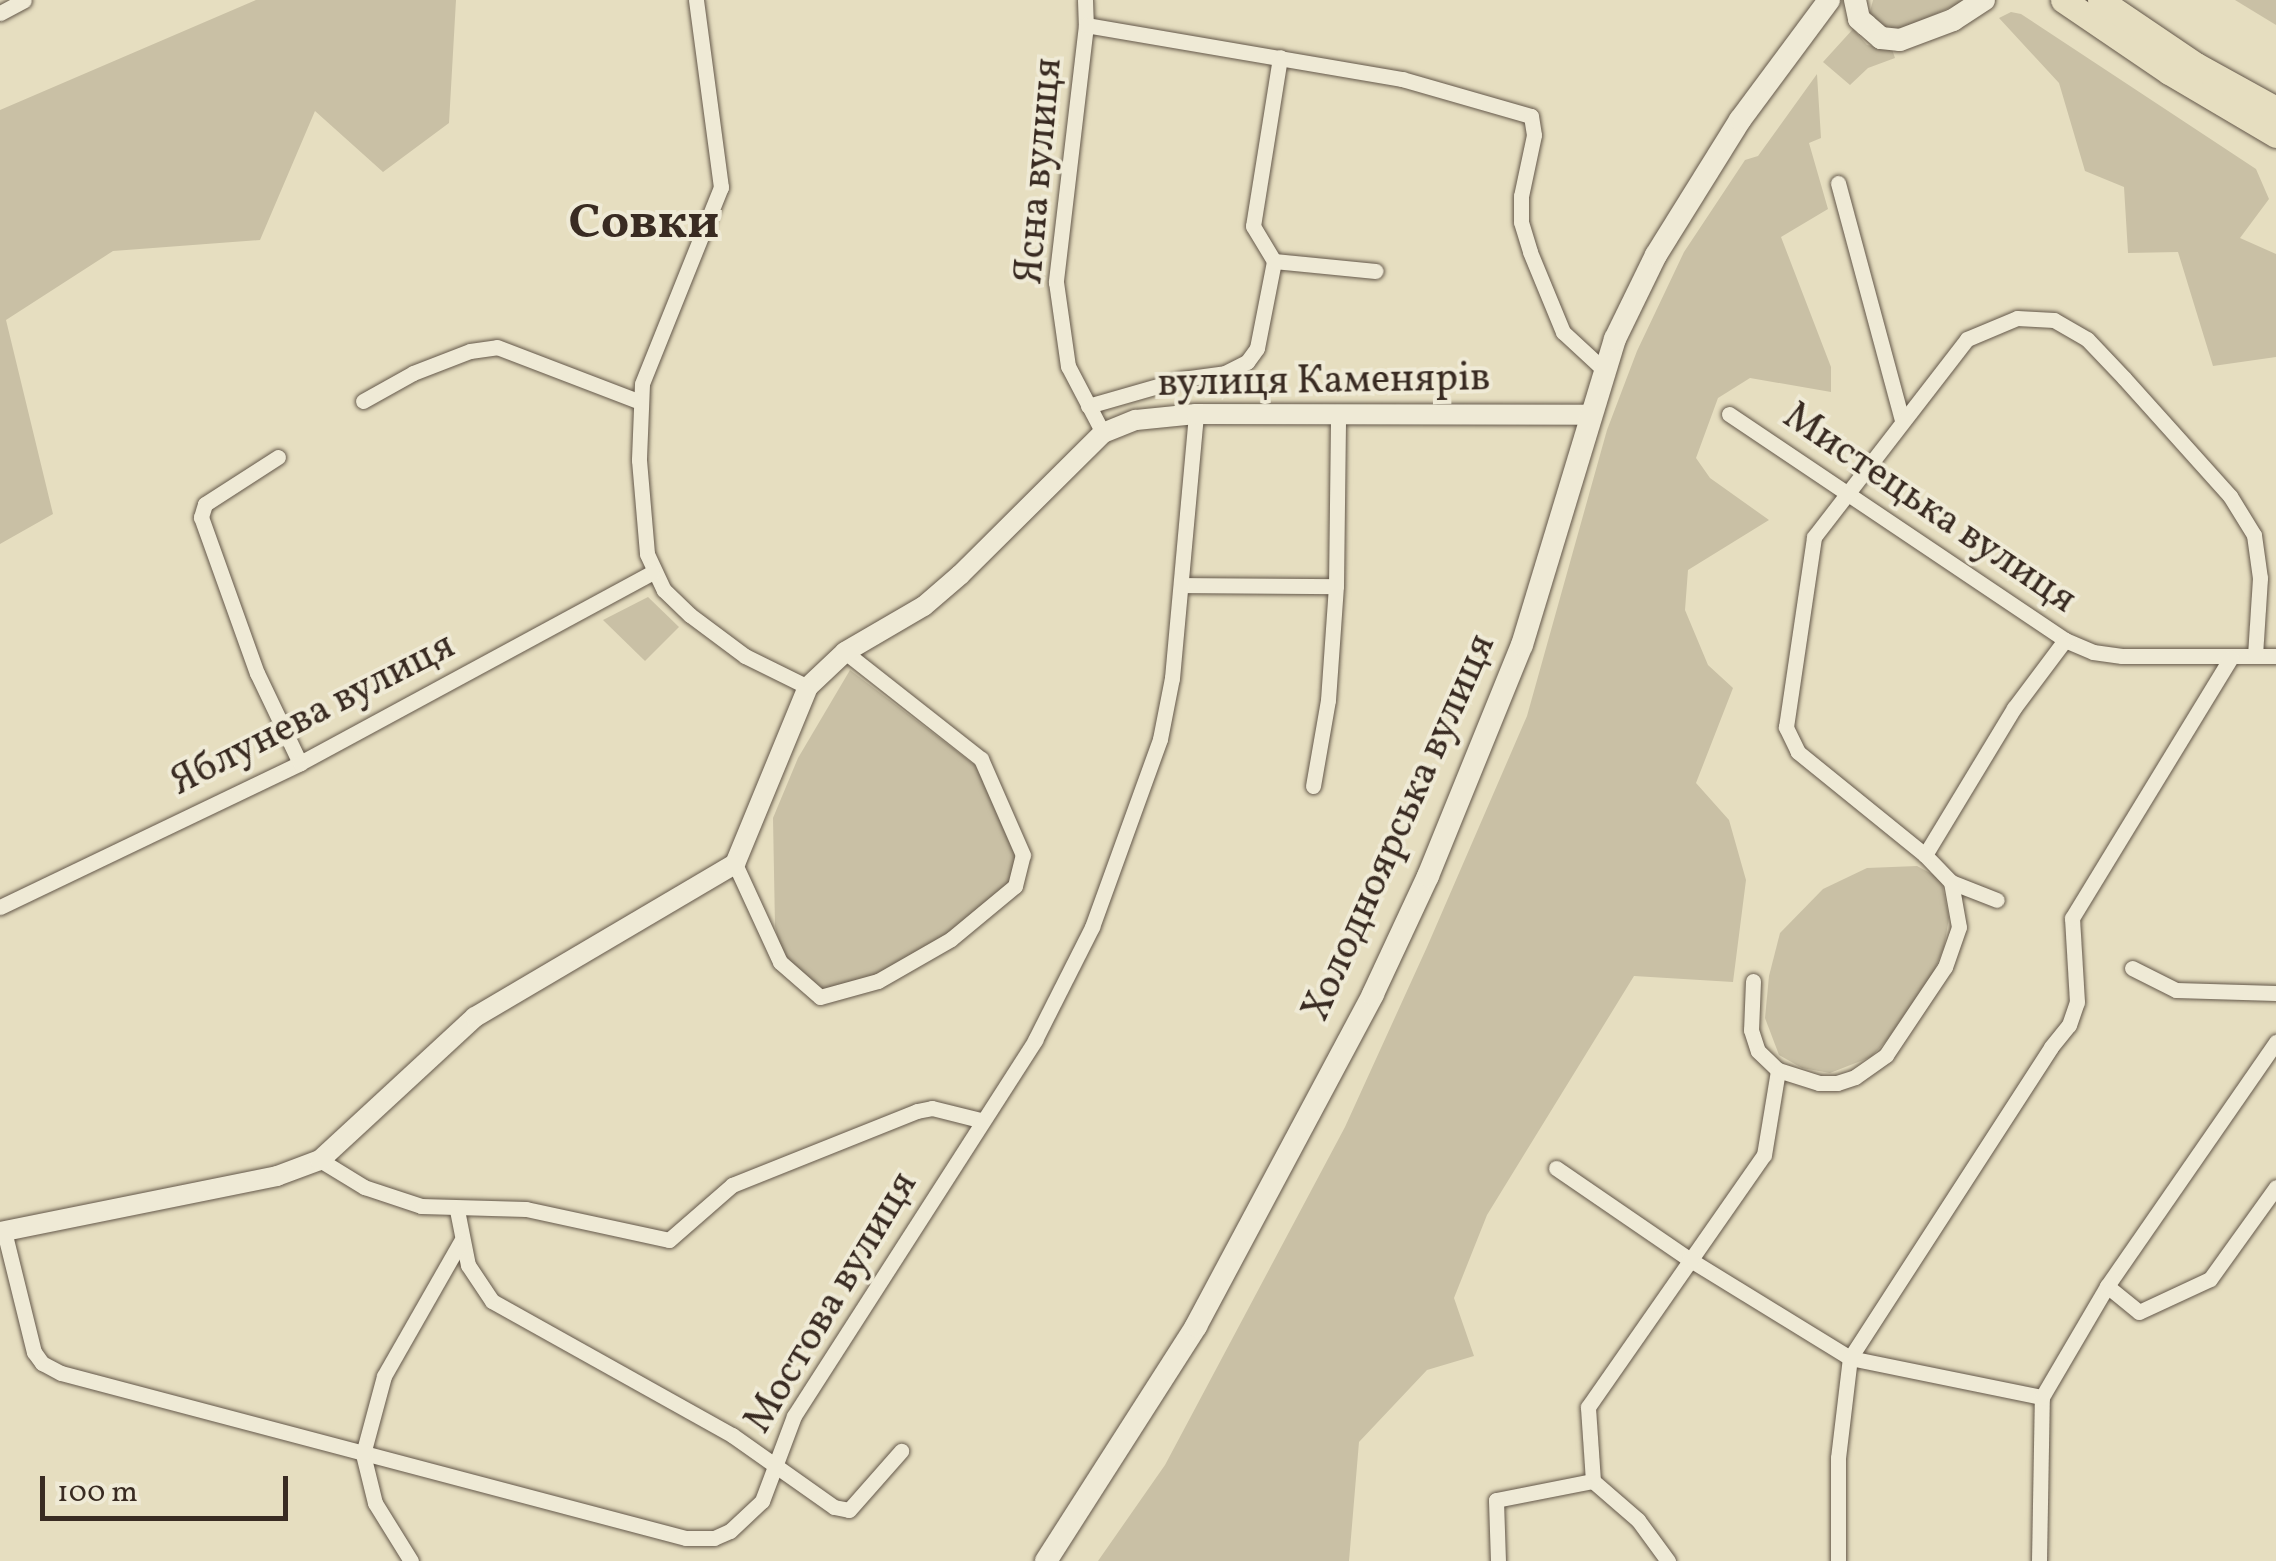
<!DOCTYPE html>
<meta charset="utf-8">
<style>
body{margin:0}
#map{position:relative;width:2276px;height:1561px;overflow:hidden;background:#e6dec0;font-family:Vollkorn,serif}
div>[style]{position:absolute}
.green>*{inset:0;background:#c9c0a5}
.roads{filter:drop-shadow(0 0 2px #64584a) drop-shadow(0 0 2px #64584a)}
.minor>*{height:15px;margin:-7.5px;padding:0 7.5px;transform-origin:7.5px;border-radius:7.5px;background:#efead6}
.tertiary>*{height:20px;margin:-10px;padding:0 10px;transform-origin:10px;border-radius:10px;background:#efead6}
.secondary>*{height:22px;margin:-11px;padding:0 11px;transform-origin:11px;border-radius:11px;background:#efead6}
.primary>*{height:25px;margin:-12.5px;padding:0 12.5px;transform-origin:12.5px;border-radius:12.5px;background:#e6dec0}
span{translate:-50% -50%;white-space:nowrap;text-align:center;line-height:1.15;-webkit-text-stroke:8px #efead6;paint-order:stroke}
.street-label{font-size:40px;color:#392b22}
.district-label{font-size:50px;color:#392b22;font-weight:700}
.scale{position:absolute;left:40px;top:1476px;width:248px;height:45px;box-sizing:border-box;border:5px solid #392b22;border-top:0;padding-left:12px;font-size:30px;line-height:35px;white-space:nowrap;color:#392b22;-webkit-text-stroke:8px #efead6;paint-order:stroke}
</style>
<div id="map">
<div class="green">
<div style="clip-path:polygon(256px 0,456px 0,449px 123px,383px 172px,315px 111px,260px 240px,113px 251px,6px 320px,53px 514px,0 544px,0 110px)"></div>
<div style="clip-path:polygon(1873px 0,1967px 0,1897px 31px,1876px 27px,1869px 16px)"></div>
<div style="clip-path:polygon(2235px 0,2276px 0,2276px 25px)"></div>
<div style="clip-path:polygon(2011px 12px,2021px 14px,2256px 169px,2269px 199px,2240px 238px,2276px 254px,2276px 357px,2213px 366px,2178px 252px,2128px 253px,2124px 187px,2085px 171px,2059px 83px,1999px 18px)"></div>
<div style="clip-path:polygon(1853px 29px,1867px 45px,1892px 49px,1895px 58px,1868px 68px,1850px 85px,1823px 62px)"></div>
<div style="clip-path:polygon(1817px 74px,1821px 138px,1809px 143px,1828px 209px,1781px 237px,1831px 367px,1831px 392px,1750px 378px,1718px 398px,1696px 458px,1710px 478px,1769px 520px,1688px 570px,1685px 610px,1708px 665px,1733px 688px,1696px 783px,1729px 820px,1746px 880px,1733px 982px,1634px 976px,1487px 1215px,1454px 1298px,1474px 1356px,1427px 1370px,1359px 1442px,1349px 1561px,1098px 1561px,1165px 1465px,1345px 1127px,1427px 947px,1527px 716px,1607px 430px,1637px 351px,1684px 252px,1745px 160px,1758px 156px)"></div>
<div style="clip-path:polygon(648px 597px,679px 627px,645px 661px,603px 620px)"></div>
<div style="clip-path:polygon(850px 670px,976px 766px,1018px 857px,1014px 882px,950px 934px,876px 978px,822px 993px,783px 959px,775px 926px,773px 818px,798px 758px)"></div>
<div style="clip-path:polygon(1917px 866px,1941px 879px,1949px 918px,1944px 947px,1934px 971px,1887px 1040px,1871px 1057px,1830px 1073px,1802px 1068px,1779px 1055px,1765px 1018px,1769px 976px,1780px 933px,1823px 889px,1867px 868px)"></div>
</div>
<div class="roads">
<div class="minor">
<div style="left:696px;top:0;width:189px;rotate:82.4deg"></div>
<div style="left:721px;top:187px;width:212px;rotate:111.9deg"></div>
<div style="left:642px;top:384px;width:76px;rotate:92.3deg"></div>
<div style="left:639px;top:460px;width:94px;rotate:85.1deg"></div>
<div style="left:647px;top:554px;width:40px;rotate:65deg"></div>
<div style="left:664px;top:590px;width:36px;rotate:44deg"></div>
<div style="left:690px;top:615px;width:69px;rotate:36.7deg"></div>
<div style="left:745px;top:656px;width:70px;rotate:26.2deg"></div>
<div style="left:1085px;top:0;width:25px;rotate:88deg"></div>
<div style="left:1086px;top:25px;width:259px;rotate:96.7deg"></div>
<div style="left:1056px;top:282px;width:85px;rotate:81.9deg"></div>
<div style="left:1068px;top:366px;width:76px;rotate:62.4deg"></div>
<div style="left:0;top:13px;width:27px;rotate:-28deg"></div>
<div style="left:1086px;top:25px;width:321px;rotate:9.7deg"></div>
<div style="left:1402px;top:79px;width:134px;rotate:16deg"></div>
<div style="left:1531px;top:116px;width:19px;rotate:81deg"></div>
<div style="left:1534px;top:135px;width:62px;rotate:102deg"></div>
<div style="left:1521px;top:196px;width:26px;rotate:90deg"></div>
<div style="left:1521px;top:222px;width:31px;rotate:73deg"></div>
<div style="left:1530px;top:252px;width:87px;rotate:67.6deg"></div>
<div style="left:1563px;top:332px;width:56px;rotate:42.8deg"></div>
<div style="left:1838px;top:183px;width:246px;rotate:74.9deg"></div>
<div style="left:1274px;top:261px;width:102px;rotate:5.6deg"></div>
<div style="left:363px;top:401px;width:57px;rotate:-29.2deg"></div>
<div style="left:413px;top:373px;width:61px;rotate:-21.1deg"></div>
<div style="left:470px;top:351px;width:27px;rotate:-8deg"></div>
<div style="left:497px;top:347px;width:153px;rotate:21deg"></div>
<div style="left:1088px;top:406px;width:98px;rotate:-16deg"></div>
<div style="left:1182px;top:379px;width:43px;rotate:-7.9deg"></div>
<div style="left:1225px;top:373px;width:25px;rotate:-27deg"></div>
<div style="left:1247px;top:362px;width:17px;rotate:-54deg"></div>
<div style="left:1257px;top:348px;width:89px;rotate:-78.9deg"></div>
<div style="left:1274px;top:261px;width:41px;rotate:-121deg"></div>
<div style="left:1253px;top:226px;width:171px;rotate:-80.9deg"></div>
<div style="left:1729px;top:414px;width:405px;rotate:33.9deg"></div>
<div style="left:2065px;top:640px;width:30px;rotate:23deg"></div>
<div style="left:2093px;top:652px;width:29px;rotate:8deg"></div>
<div style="left:2122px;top:656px;width:154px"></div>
<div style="left:278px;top:457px;width:87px;rotate:147.2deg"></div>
<div style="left:205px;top:504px;width:14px;rotate:107deg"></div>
<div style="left:201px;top:517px;width:166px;rotate:70.3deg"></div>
<div style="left:257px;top:673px;width:100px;rotate:64.5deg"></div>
<div style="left:1181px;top:585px;width:155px;rotate:0.4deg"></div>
<div style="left:1313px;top:786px;width:87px;rotate:-80.1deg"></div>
<div style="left:1328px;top:700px;width:114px;rotate:-86deg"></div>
<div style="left:1336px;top:586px;width:171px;rotate:-89.3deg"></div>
<div style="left:1925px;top:855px;width:164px;rotate:-141deg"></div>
<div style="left:1798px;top:752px;width:28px;rotate:-116deg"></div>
<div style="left:1786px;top:727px;width:192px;rotate:-81.6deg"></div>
<div style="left:1814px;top:537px;width:250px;rotate:-52.3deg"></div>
<div style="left:1967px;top:339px;width:54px;rotate:-22.8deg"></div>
<div style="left:2017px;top:318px;width:37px;rotate:3deg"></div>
<div style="left:2054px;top:320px;width:38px;rotate:30deg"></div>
<div style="left:2087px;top:339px;width:54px;rotate:46.5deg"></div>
<div style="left:2124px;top:378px;width:159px;rotate:48.1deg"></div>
<div style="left:2230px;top:496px;width:46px;rotate:58.4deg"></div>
<div style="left:2254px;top:535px;width:43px;rotate:82.1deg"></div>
<div style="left:2260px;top:578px;width:78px;rotate:93.7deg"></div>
<div style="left:735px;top:864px;width:108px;rotate:65.3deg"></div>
<div style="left:780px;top:962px;width:53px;rotate:41.2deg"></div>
<div style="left:820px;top:997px;width:60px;rotate:-15.4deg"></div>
<div style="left:878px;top:981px;width:84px;rotate:-29.9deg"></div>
<div style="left:951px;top:939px;width:83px;rotate:-39.6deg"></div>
<div style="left:1015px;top:886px;width:32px;rotate:-76deg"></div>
<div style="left:1023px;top:855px;width:105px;rotate:-113.6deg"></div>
<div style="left:981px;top:759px;width:173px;rotate:-141.8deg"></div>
<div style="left:1951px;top:882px;width:49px;rotate:21.4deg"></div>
<div style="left:0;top:907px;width:333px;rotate:-25.6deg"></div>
<div style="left:300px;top:763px;width:400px;rotate:-28.4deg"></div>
<div style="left:2132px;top:968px;width:49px;rotate:26.6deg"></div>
<div style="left:2176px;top:990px;width:100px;rotate:1.7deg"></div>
<div style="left:1753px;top:981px;width:49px;rotate:92.3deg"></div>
<div style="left:1751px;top:1030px;width:22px;rotate:72deg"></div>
<div style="left:1758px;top:1051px;width:28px;rotate:44deg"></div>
<div style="left:1778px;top:1070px;width:43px;rotate:17.6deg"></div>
<div style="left:1819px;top:1083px;width:18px"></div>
<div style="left:1837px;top:1083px;width:19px;rotate:-18deg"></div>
<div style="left:1855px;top:1077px;width:38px;rotate:-35deg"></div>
<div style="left:1886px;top:1055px;width:106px;rotate:-56.2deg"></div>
<div style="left:1945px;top:967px;width:42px;rotate:-70.7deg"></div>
<div style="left:1959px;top:927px;width:46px;rotate:-100.1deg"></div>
<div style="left:1951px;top:882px;width:37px;rotate:-134deg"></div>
<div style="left:1925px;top:855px;width:172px;rotate:-58.8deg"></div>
<div style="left:2014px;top:708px;width:85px;rotate:-53.1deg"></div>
<div style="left:320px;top:1160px;width:52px;rotate:31.5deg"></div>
<div style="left:364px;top:1187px;width:60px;rotate:18.4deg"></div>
<div style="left:421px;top:1206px;width:105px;rotate:1.6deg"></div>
<div style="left:526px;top:1209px;width:146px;rotate:12.2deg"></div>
<div style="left:669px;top:1240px;width:84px;rotate:-41.1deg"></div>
<div style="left:732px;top:1185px;width:199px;rotate:-21.8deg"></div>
<div style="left:917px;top:1111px;width:15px;rotate:-11deg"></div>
<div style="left:932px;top:1108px;width:49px;rotate:14deg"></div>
<div style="left:1556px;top:1168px;width:161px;rotate:34.4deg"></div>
<div style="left:1689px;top:1259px;width:189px;rotate:31.6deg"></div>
<div style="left:1850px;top:1358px;width:196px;rotate:11.5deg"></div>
<div style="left:457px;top:1210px;width:56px;rotate:78.7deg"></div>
<div style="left:468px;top:1265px;width:43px;rotate:56.3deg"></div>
<div style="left:492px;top:1301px;width:275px;rotate:29.2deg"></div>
<div style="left:732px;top:1435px;width:125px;rotate:35.2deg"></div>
<div style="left:834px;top:1507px;width:15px;rotate:11deg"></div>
<div style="left:849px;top:1510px;width:79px;rotate:-48.6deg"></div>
<div style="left:4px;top:1231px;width:125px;rotate:76.1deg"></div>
<div style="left:34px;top:1352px;width:14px;rotate:54deg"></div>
<div style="left:42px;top:1363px;width:21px;rotate:28deg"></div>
<div style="left:61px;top:1373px;width:646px;rotate:14.79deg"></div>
<div style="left:686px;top:1538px;width:28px"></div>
<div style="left:714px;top:1538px;width:17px;rotate:-24deg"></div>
<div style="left:730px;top:1531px;width:44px;rotate:-43.2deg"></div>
<div style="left:762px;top:1501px;width:91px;rotate:-69.4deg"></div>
<div style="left:794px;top:1416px;width:447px;rotate:-57.3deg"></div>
<div style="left:1035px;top:1040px;width:127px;rotate:-63.2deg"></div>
<div style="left:1092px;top:927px;width:200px;rotate:-70.1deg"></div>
<div style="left:1160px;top:739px;width:62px;rotate:-78.9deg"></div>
<div style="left:1172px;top:678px;width:265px;rotate:-84.8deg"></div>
<div style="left:2107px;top:1286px;width:41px;rotate:39.1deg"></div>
<div style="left:2139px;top:1312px;width:78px;rotate:-24.9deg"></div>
<div style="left:2210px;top:1279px;width:113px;rotate:-54.3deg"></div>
<div style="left:411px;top:1561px;width:68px;rotate:-121.8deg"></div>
<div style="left:375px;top:1503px;width:50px;rotate:-103.8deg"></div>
<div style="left:363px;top:1454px;width:81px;rotate:-74.9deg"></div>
<div style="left:384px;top:1376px;width:155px;rotate:-60.3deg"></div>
<div style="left:1498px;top:1561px;width:61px;rotate:-91.9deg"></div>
<div style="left:1496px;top:1500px;width:99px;rotate:-11.1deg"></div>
<div style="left:1668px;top:1561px;width:51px;rotate:-126.2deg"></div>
<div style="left:1638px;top:1520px;width:60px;rotate:-139.1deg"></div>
<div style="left:1593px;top:1481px;width:74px;rotate:-93.9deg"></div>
<div style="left:1588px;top:1407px;width:307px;rotate:-55.1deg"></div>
<div style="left:1764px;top:1155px;width:86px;rotate:-80.6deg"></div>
<div style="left:1838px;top:1561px;width:103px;rotate:-90deg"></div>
<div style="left:1838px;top:1458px;width:101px;rotate:-83.2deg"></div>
<div style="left:1850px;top:1358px;width:370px;rotate:-57.1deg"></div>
<div style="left:2051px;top:1047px;width:28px;rotate:-51deg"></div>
<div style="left:2069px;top:1025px;width:24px;rotate:-71deg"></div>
<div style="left:2077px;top:1002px;width:84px;rotate:-93.4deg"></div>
<div style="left:2072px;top:918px;width:305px;rotate:-58.6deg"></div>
<div style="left:2039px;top:1561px;width:164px;rotate:-89deg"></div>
<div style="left:2042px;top:1397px;width:129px;rotate:-59.6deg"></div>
<div style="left:2107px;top:1286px;width:297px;rotate:-55.3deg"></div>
</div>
<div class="tertiary">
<div style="left:0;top:1232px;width:283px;rotate:-11.4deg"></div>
<div style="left:277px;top:1176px;width:46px;rotate:-20.4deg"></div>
<div style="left:320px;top:1160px;width:211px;rotate:-42.7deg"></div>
<div style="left:475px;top:1017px;width:302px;rotate:-30.5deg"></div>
<div style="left:735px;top:864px;width:191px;rotate:-67.6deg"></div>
<div style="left:808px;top:687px;width:51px;rotate:-43.4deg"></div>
<div style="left:845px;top:652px;width:91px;rotate:-30.2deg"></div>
<div style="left:924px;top:606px;width:48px;rotate:-40.7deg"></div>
<div style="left:960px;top:575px;width:202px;rotate:-44.8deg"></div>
<div style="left:1103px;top:433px;width:35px;rotate:-22deg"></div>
<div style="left:1136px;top:420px;width:60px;rotate:-5.7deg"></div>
<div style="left:1196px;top:414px;width:395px;rotate:0.1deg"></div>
</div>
<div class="secondary">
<div style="left:1855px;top:0;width:19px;rotate:78deg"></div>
<div style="left:1859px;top:19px;width:9px;rotate:41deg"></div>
<div style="left:1866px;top:25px;width:20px;rotate:41deg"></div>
<div style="left:1881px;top:38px;width:19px;rotate:6deg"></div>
<div style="left:1900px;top:40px;width:57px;rotate:-20.7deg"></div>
<div style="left:1953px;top:20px;width:37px;rotate:-33deg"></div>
<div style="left:1046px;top:1561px;width:279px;rotate:-57.4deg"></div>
<div style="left:1196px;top:1326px;width:376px;rotate:-61.9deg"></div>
<div style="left:1373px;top:994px;width:130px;rotate:-65deg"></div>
<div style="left:1428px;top:876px;width:249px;rotate:-67.9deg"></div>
<div style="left:1522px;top:645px;width:320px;rotate:-73.1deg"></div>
<div style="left:1615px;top:339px;width:93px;rotate:-64deg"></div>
<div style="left:1656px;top:255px;width:159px;rotate:-58.1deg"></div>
<div style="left:1740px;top:120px;width:149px;rotate:-53.4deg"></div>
</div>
<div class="primary">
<div style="left:2063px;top:0;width:128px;rotate:34.2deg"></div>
<div style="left:2169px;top:72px;width:124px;rotate:30.5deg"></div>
<div style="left:2100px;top:0;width:116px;rotate:34.1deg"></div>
<div style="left:2196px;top:65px;width:91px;rotate:28.8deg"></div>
</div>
</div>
<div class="street-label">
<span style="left:1040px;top:171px;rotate:-85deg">Ясна вулиця</span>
<span style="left:1324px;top:382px;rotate:-1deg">вулиця Каменярів</span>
<span style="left:1929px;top:509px;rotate:34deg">Мистецька вулиця</span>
<span style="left:313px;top:715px;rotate:-27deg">Яблунева вулиця</span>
<span style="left:1400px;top:828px;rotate:-66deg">Холодноярська вулиця</span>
<span style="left:832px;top:1303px;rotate:-59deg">Мостова вулиця</span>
</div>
<div class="district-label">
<span style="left:644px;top:225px">Совки</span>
</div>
<div class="scale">100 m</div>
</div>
